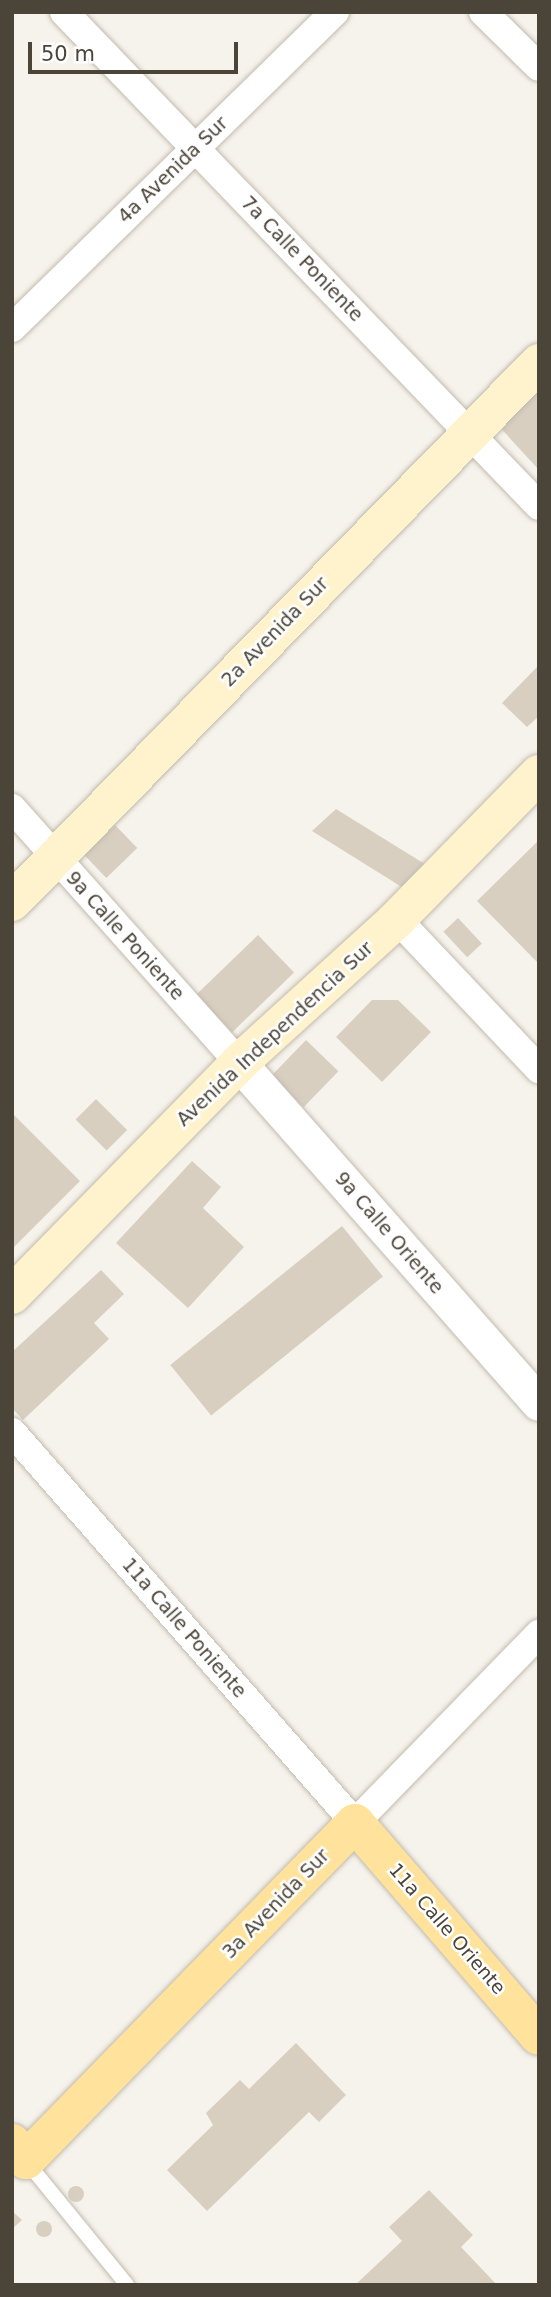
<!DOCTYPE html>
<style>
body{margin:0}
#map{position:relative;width:551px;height:2297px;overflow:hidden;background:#f6f3ec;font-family:"DejaVu Sans",sans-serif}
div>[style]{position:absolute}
.building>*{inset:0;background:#d8cfc1;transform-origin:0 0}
.round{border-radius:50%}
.roads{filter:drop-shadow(0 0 2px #c2bbae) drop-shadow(0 0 2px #c2bbae)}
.service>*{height:14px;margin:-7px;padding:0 7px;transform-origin:7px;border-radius:7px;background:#fff}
.minor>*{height:28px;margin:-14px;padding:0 14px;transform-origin:14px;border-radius:14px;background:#fff}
.tertiary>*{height:35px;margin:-17.5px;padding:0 17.5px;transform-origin:17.5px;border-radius:17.5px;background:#fff}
.secondary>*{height:38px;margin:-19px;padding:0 19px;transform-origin:19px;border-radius:19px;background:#fff3cd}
.primary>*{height:38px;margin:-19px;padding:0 19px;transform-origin:19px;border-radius:19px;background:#ffe39c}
span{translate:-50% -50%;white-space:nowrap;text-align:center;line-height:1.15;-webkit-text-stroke:5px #fff;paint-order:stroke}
.street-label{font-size:19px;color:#4b4439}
.frame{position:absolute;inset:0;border:14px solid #4b4439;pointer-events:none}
.scale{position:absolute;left:28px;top:42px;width:210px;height:32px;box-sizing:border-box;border:4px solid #4b4439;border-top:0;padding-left:9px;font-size:21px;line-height:24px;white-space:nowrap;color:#4b4439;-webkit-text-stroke:5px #fff;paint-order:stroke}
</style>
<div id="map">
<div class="building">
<div style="clip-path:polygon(539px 378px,539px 470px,495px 422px)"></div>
<div style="clip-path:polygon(539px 665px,539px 716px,527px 727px,502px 703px)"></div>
<div style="clip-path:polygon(336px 809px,428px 866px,405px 889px,312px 831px)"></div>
<div style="left:115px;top:825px;width:32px;height:43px;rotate:46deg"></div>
<div style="clip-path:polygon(539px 840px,539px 964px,477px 901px)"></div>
<div style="left:458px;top:918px;width:35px;height:20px;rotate:47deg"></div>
<div style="left:258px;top:935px;width:52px;height:86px;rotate:46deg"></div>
<div style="clip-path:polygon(372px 1000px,398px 1000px,431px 1032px,382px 1082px,336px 1037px)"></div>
<div style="left:306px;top:1040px;width:45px;height:50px;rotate:44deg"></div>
<div style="left:96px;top:1099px;width:44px;height:29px;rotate:45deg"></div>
<div style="clip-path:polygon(12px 1113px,80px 1181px,12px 1249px)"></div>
<div style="clip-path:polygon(192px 1161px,221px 1187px,203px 1208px,244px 1247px,188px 1308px,116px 1243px)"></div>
<div style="left:342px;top:1226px;width:65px;height:221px;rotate:51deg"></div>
<div style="clip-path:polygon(101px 1270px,124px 1294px,94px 1323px,109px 1339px,23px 1420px,12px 1408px,12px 1352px)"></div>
<div style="clip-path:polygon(296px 2043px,346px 2095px,319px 2122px,309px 2112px,207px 2211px,167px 2170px,213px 2125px,206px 2113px,240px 2080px,249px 2089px)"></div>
<div class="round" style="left:68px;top:2186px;width:16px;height:16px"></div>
<div style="clip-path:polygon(429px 2190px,473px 2235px,461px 2247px,497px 2285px,355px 2285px,402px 2241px,389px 2227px)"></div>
<div style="clip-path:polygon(12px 2211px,22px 2220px,12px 2229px)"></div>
<div class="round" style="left:36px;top:2221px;width:16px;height:16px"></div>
</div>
<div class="roads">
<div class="service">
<div style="left:26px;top:2161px;width:160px;rotate:50.8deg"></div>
</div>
<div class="minor">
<div style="left:64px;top:12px;width:685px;rotate:46.12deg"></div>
<div style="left:483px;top:12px;width:78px;rotate:44.5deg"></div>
<div style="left:12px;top:328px;width:452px;rotate:-44.4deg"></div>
<div style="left:12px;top:808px;width:341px;rotate:48.3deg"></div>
<div style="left:397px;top:919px;width:207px;rotate:46.6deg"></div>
<div style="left:12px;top:1432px;width:520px;rotate:48.74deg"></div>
<div style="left:355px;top:1823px;width:264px;rotate:-45.8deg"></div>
</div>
<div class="tertiary">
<div style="left:239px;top:1063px;width:453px;rotate:48.6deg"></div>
</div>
<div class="secondary">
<div style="left:12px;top:902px;width:754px;rotate:-45.64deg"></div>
<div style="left:12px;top:1295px;width:325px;rotate:-45.6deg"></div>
<div style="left:239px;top:1063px;width:214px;rotate:-42.3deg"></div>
<div style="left:397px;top:919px;width:203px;rotate:-45.6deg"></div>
</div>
<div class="primary">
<div style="left:12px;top:2143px;width:22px;rotate:51deg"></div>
<div style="left:26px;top:2160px;width:471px;rotate:-45.7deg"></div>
<div style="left:355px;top:1823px;width:281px;rotate:49.2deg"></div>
</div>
</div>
<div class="street-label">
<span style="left:173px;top:170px;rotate:-44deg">4a Avenida Sur</span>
<span style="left:302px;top:259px;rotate:46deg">7a Calle Poniente</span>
<span style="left:275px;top:632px;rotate:-46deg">2a Avenida Sur</span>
<span style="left:125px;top:936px;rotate:48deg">9a Calle Poniente</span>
<span style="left:275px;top:1034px;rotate:-43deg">Avenida Independencia Sur</span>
<span style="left:389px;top:1233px;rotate:49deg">9a Calle Oriente</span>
<span style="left:184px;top:1628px;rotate:49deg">11a Calle Poniente</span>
<span style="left:276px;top:1904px;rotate:-46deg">3a Avenida Sur</span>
<span style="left:447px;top:1929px;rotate:49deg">11a Calle Oriente</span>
</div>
<div class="frame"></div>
<div class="scale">50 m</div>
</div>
